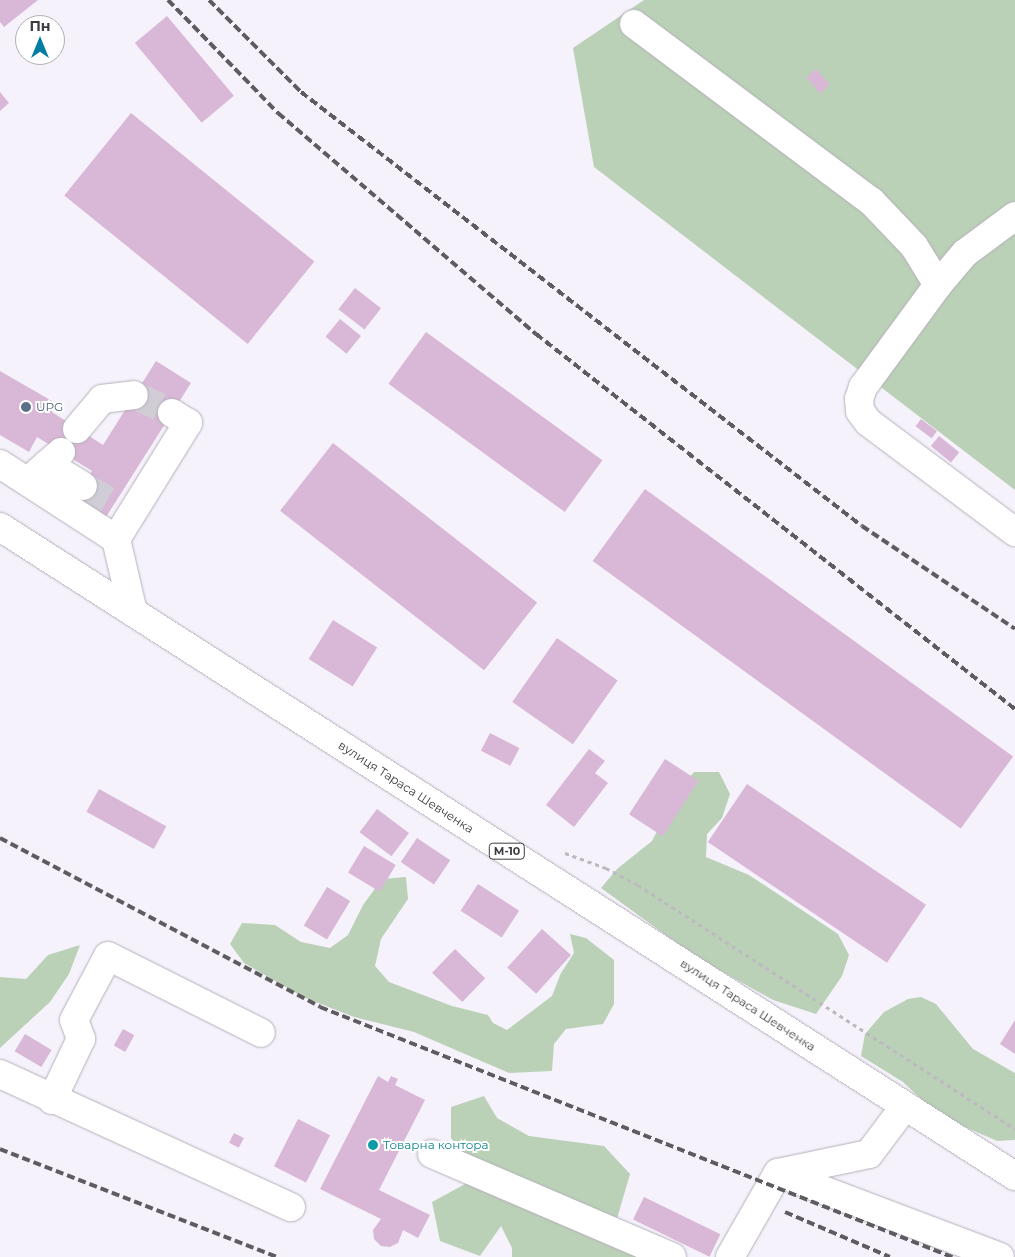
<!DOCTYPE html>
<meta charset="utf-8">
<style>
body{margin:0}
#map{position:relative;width:1015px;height:1257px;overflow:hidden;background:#f6f2fc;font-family:Montserrat,sans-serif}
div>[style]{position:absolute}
.green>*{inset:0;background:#bbd1b7}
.building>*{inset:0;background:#d9b7d6;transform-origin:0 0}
.minor-tunnel>*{height:28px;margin-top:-14px;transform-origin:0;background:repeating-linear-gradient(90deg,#d1cdd6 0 28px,transparent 0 42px)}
.path>*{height:3px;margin-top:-1.5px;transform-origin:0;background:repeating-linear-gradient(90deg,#bcb9c1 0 4px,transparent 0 8px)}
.roads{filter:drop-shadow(0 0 1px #b4b0b9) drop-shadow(0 0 1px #b4b0b9)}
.minor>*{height:28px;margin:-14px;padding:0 14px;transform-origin:14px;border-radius:14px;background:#fff}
.major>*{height:28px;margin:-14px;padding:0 14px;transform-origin:14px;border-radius:14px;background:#fff}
.rail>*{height:4px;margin-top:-2px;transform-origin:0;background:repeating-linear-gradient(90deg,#5f5c61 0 8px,transparent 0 12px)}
.dots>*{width:14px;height:14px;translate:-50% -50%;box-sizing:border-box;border:2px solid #fff;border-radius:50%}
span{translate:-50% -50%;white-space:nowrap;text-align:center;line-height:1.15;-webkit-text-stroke:4px #fff;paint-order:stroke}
.shield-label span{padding:1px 4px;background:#fff;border:1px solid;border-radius:4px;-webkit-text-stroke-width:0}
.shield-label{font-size:11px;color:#3d3b3f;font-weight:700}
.service-label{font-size:12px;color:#4e5e75}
.left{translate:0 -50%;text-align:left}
.street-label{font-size:12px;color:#3d3b3f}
.culture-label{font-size:12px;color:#0d838f}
.north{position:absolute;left:15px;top:15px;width:50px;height:50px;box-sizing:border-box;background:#fff;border:1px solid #b1b1b2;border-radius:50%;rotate:0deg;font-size:14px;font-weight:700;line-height:20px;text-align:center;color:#3d3b3f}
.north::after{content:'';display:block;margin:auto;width:18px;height:22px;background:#037da4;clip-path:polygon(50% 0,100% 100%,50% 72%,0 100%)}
</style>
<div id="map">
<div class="green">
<div style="clip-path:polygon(644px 0,1015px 0,1015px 490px,594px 167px,573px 48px)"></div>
<div style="clip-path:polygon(694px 772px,719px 772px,730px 794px,722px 818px,707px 834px,706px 857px,749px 875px,838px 934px,849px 955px,842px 976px,816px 1014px,773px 1000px,696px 957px,601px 888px,617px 869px,652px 841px,677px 792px)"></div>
<div style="clip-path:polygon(406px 877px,408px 899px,381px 939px,375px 966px,389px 982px,452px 1006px,488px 1015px,493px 1023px,507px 1030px,552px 996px,561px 973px,574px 953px,570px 934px,586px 938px,614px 960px,614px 1004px,603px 1024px,566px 1029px,554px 1044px,552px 1071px,509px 1073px,414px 1032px,354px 1017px,303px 997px,244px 963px,230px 944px,242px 923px,275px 925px,301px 942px,330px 948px,348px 935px,363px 905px,382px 879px)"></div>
<div style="clip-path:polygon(80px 945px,69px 974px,50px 1002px,0 1048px,0 977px,26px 979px,48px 955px)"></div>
<div style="clip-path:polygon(921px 997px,936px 1004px,973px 1049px,1015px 1073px,1015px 1140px,997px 1141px,938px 1115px,903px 1082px,861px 1056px,865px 1034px,884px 1012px,908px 999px)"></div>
<div style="clip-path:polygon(484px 1096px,497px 1118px,529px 1136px,604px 1146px,630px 1174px,616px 1222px,650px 1257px,512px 1257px,512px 1248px,501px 1226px,480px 1256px,440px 1241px,432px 1202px,467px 1183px,474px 1167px,451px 1138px,451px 1107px)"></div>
</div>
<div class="building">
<div style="clip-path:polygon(0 0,38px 0,4px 27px,0 22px)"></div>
<div style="left:167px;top:16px;width:104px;height:42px;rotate:50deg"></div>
<div style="left:816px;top:69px;width:21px;height:13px;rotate:49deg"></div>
<div style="clip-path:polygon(0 92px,9px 103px,0 111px)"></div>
<div style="left:131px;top:113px;width:236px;height:106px;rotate:39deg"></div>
<div style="left:355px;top:288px;width:33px;height:27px;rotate:38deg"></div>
<div style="left:340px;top:319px;width:27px;height:23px;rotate:39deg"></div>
<div style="left:426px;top:332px;width:218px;height:64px;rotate:36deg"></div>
<div style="clip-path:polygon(156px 361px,191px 383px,106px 517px,75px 498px,92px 471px,37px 437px,29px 452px,0 435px,0 371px,52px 401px,52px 412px,103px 445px)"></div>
<div style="left:921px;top:419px;width:20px;height:9px;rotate:37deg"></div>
<div style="left:939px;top:436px;width:26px;height:13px;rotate:39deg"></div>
<div style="left:333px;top:443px;width:259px;height:86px;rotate:38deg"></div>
<div style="left:645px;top:489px;width:455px;height:89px;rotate:36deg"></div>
<div style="left:333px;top:620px;width:52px;height:46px;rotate:32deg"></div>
<div style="left:557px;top:638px;width:74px;height:78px;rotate:35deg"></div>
<div style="left:490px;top:733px;width:33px;height:20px;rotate:27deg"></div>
<div style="clip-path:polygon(589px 749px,605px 761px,595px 773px,608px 783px,574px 827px,546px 805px)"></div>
<div style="left:665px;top:759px;width:40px;height:66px;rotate:33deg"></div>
<div style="left:747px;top:784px;width:216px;height:70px;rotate:34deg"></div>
<div style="left:99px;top:789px;width:77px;height:26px;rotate:29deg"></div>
<div style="left:377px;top:809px;width:40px;height:29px;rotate:37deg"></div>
<div style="left:417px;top:838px;width:40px;height:29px;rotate:34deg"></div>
<div style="left:364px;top:846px;width:37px;height:31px;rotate:31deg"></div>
<div style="left:478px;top:884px;width:49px;height:32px;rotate:33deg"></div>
<div style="left:327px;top:887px;width:27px;height:45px;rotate:31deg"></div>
<div style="left:542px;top:929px;width:39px;height:52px;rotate:42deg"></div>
<div style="left:455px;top:949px;width:42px;height:33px;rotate:44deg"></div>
<div style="clip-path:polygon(1015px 1020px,1015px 1054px,1000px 1044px)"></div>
<div style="left:123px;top:1029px;width:13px;height:19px;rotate:29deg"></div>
<div style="left:25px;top:1034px;width:31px;height:20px;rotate:31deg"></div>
<div style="clip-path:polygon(378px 1076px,388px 1082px,391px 1076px,398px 1079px,395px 1085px,425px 1100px,379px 1190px,430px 1215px,418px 1238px,403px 1230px,398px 1243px,390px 1247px,381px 1246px,374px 1239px,373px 1230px,381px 1219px,320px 1189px)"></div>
<div style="left:298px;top:1119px;width:36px;height:53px;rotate:27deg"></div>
<div style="left:234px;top:1133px;width:11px;height:11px;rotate:27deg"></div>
<div style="left:644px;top:1197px;width:85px;height:25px;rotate:26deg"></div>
</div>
<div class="minor-tunnel">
<div style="left:134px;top:395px;width:42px;rotate:25.3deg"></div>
<div style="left:83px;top:486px;width:36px;rotate:30deg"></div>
</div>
<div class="path">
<div style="left:565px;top:853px;width:44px;rotate:20.1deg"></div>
<div style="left:606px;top:868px;width:36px;rotate:28deg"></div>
<div style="left:638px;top:885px;width:449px;rotate:32.9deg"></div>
</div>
<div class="roads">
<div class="minor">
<div style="left:634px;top:24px;width:296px;rotate:36.8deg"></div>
<div style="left:871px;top:201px;width:62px;rotate:46.3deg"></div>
<div style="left:914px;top:246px;width:46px;rotate:58.4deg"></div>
<div style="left:1015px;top:216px;width:62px;rotate:143.5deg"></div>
<div style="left:965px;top:253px;width:42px;rotate:130.2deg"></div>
<div style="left:938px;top:285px;width:127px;rotate:126.3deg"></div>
<div style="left:863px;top:387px;width:13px;rotate:108deg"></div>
<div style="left:859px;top:399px;width:12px;rotate:85deg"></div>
<div style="left:860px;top:411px;width:14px;rotate:54deg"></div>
<div style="left:868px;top:422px;width:184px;rotate:36.8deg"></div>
<div style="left:77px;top:429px;width:39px;rotate:-50deg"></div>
<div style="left:102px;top:399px;width:32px;rotate:-7deg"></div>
<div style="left:0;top:464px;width:138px;rotate:32.9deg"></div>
<div style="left:116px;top:539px;width:75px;rotate:76.9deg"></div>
<div style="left:47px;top:464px;width:42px;rotate:31.4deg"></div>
<div style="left:28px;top:481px;width:44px;rotate:-41.3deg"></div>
<div style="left:116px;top:539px;width:137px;rotate:-58.2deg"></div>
<div style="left:188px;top:423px;width:19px;rotate:-148deg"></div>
<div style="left:0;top:1074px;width:320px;rotate:24.6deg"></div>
<div style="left:52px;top:1100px;width:68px;rotate:-64.6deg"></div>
<div style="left:81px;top:1039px;width:20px;rotate:-110deg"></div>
<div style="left:74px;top:1020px;width:72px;rotate:-62deg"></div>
<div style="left:108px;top:956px;width:171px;rotate:26.7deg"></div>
<div style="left:432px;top:1154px;width:261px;rotate:23.2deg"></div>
<div style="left:778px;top:1173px;width:237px;rotate:20.7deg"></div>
<div style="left:730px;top:1257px;width:97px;rotate:-60.3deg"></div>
<div style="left:778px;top:1173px;width:93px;rotate:-11.8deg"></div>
<div style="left:869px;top:1154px;width:60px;rotate:-53.1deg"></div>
</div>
<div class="major">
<div style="left:0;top:527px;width:1205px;rotate:32.6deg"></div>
</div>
</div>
<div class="rail">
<div style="left:168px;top:0;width:158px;rotate:45.8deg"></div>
<div style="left:278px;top:113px;width:340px;rotate:40.6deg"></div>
<div style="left:536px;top:334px;width:608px;rotate:38.06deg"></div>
<div style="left:209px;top:0;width:130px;rotate:45deg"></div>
<div style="left:301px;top:92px;width:709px;rotate:37.73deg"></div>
<div style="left:862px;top:526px;width:184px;rotate:33.9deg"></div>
<div style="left:0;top:838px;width:362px;rotate:27.8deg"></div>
<div style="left:320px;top:1007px;width:680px;rotate:21.58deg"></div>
<div style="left:0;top:1149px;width:297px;rotate:21.3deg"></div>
<div style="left:785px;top:1212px;width:114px;rotate:23.2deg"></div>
</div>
<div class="dots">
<div style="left:26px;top:407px;background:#5c6f8a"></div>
<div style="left:373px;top:1145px;background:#0f9aa8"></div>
</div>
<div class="shield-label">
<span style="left:507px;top:851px">М-10</span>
</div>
<div class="service-label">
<span class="left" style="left:36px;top:407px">UPG</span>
</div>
<div class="street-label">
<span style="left:406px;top:787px;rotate:33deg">вулиця Тараса Шевченка</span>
<span style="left:748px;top:1005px;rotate:33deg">вулиця Тараса Шевченка</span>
</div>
<div class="culture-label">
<span class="left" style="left:383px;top:1145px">Товарна контора</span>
</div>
<div class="north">Пн</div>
</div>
